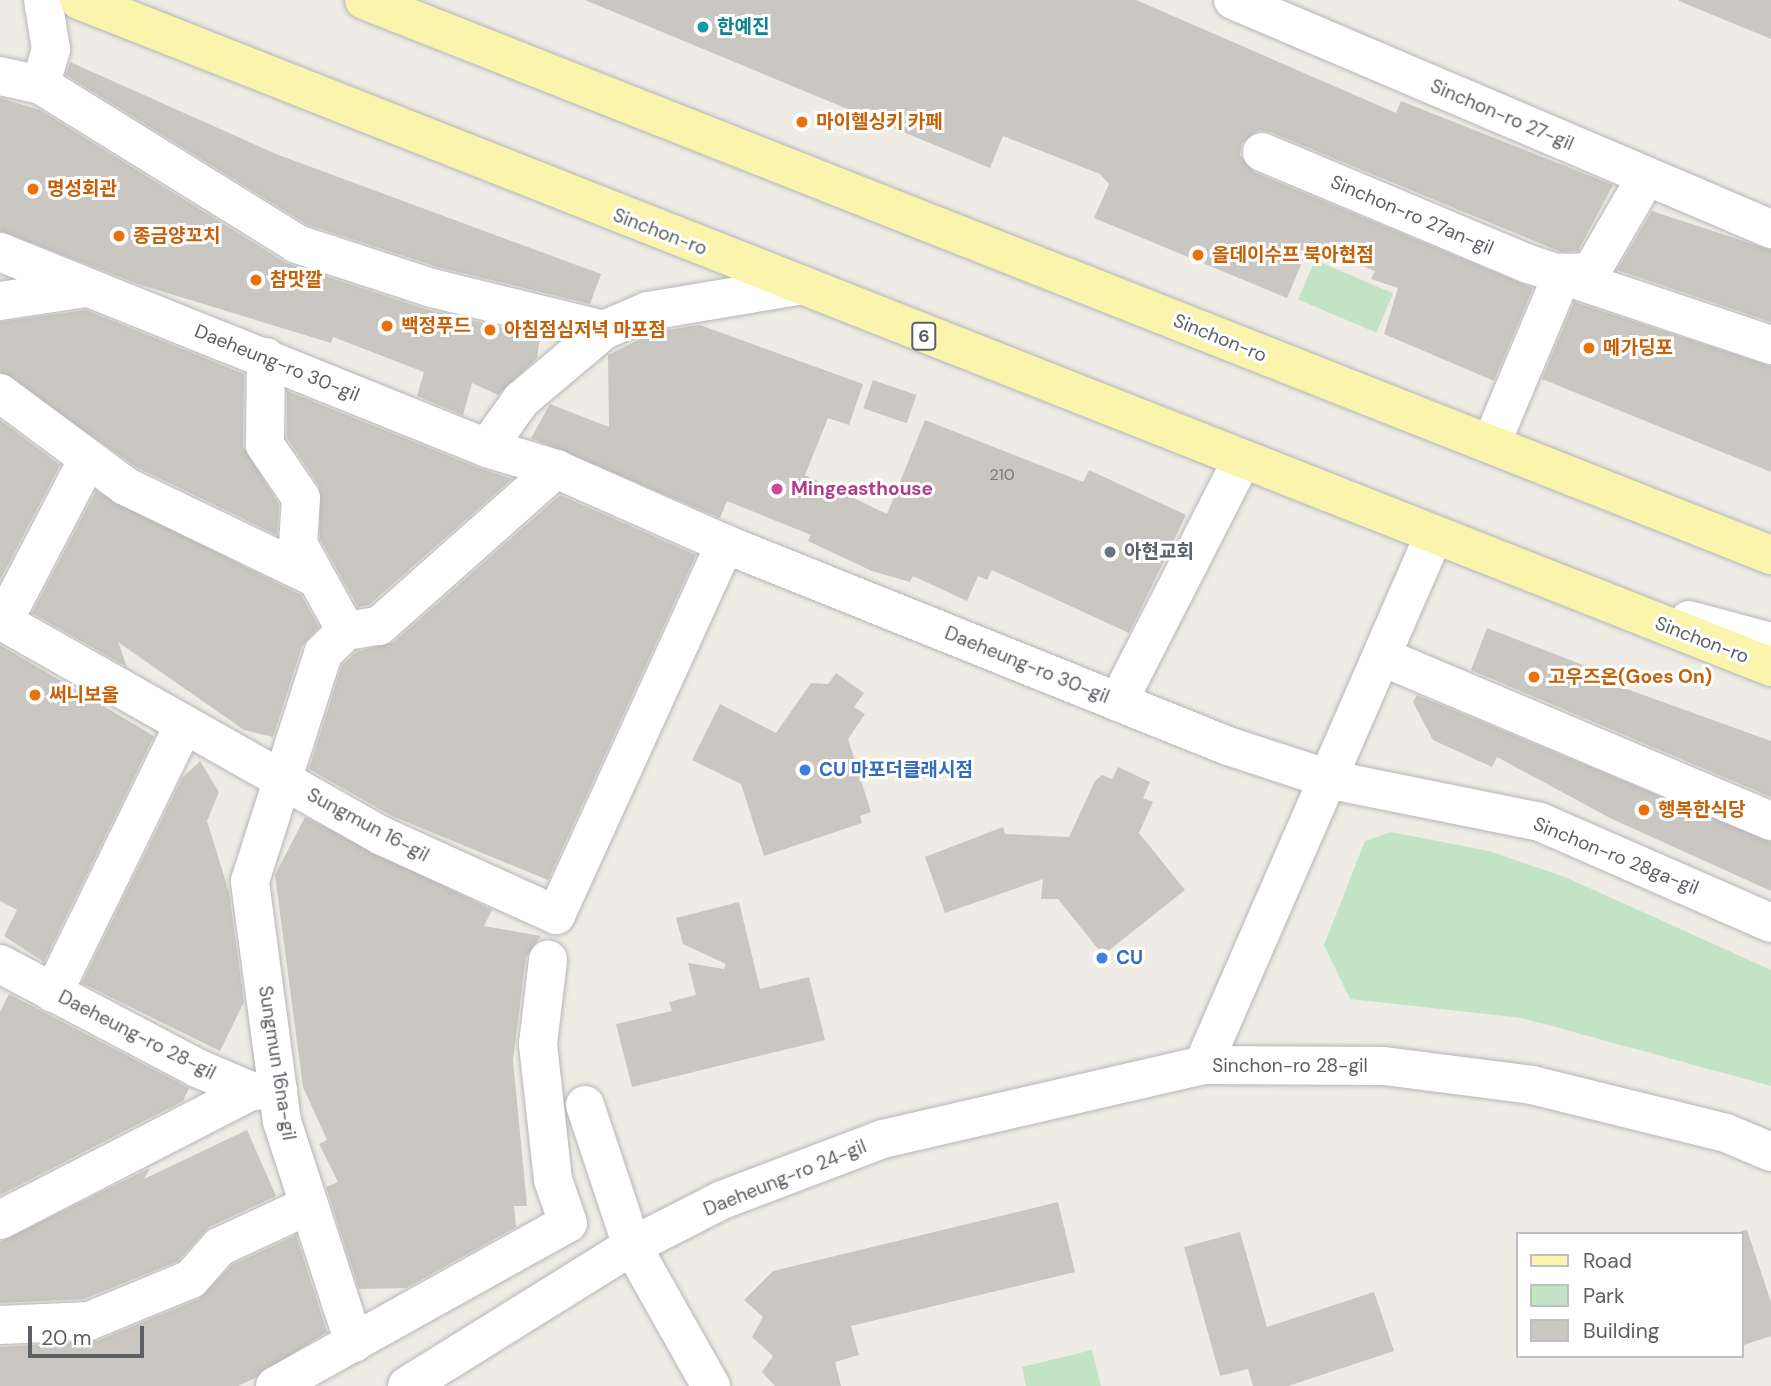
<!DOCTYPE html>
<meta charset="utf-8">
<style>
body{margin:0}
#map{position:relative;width:1771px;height:1386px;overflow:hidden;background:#eeece4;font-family:"DM Sans","Noto Sans KR",sans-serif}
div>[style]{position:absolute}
.green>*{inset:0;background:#c2e4c4;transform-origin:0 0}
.building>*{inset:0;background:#cac6c1;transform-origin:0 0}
.roads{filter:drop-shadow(0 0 2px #b4b6ba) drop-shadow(0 0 2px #b4b6ba)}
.minor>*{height:38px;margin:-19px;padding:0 19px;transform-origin:19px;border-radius:19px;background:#fff}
.major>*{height:38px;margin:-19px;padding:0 19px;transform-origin:19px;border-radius:19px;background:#fbf4ac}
.dots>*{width:19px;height:19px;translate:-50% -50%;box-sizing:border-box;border:4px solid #fff;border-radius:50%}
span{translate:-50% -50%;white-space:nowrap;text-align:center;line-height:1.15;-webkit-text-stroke:6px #fff;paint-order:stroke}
.number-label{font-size:16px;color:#78797b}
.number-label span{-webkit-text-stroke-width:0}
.shield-label span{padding:2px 5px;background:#fff;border:2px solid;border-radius:5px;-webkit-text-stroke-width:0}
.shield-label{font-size:18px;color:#5c5f64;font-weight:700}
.culture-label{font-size:19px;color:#0d838f;font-weight:700}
.left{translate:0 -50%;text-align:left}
.street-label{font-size:19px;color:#5c5f64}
.food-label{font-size:19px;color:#c56008;font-weight:700}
.hotel-label{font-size:19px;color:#b23c85;font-weight:700}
.worship-label{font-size:19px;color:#5b616d;font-weight:700}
.shop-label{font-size:19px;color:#366cbe;font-weight:700}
.legend{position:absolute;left:1516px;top:1232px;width:228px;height:126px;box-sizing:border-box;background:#fff;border:2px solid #bebfc1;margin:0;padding:9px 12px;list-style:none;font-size:21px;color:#5c5f64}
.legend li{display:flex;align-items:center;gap:14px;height:35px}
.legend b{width:35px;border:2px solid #bebfc1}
.scale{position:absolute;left:28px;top:1326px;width:116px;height:32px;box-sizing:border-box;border:4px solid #5c5f64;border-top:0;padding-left:9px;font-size:21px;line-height:24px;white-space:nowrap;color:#5c5f64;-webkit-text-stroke:5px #fff;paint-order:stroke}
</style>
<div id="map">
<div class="green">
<div style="left:1315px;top:260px;width:85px;height:43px;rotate:23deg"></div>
<div style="clip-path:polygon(1391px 832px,1489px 851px,1565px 877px,1771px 970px,1771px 1086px,1522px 1018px,1350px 999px,1324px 945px,1365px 841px)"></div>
<div style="clip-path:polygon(1092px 1350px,1101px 1386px,1026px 1386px,1022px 1367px)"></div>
</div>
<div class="building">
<div style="clip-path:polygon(585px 0,1136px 0,1396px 113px,1401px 101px,1613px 185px,1578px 251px,1561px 252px,1270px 132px,1259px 130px,1242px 143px,1240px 155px,1254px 172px,1533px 288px,1494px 381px,1384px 334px,1398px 288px,1371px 279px,1375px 271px,1310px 243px,1287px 298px,1094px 218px,1109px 184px,1100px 174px,1003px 136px,990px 168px)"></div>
<div style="clip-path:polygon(1771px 0,1771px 39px,1679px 1px,1679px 0)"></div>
<div style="clip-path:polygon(70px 62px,276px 154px,601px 274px,590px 304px,438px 267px,306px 224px,66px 75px)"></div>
<div style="clip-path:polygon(0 98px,40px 110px,286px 263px,425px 309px,540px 337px,537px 358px,498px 395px,472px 383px,463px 415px,417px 396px,424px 372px,333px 337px,331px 343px,141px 285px,0 231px)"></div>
<div style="clip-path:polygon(1652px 211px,1771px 250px,1771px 322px,1617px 270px)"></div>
<div style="clip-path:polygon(1574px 302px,1771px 366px,1771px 472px,1542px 379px)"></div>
<div style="clip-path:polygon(86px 310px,244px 374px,243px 446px,279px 504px,277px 535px,136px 467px,0 372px,0 322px)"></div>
<div style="clip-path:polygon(700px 325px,863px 384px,849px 425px,828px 418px,805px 475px,887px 514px,925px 420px,1083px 482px,1089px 470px,1186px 515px,1129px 633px,992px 570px,987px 580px,978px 576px,967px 601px,913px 576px,910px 582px,872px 571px,808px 541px,811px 535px,727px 501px,720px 518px,531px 438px,550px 404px,609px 427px,608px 355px,654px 332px)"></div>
<div style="left:873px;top:380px;width:46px;height:30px;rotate:19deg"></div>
<div style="clip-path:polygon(287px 391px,479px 468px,512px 479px,369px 605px,358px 607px,320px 539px,319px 486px,287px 438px)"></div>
<div style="clip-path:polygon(0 420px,60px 465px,0 580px)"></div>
<div style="clip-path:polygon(96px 491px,301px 595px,319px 627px,302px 646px,273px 737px,244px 730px,118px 642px,127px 667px,32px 613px)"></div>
<div style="clip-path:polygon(560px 495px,696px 555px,548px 880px,392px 816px,309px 769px,342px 665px,356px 652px,394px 642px)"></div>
<div style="clip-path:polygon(1487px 628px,1591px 668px,1588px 675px,1771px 741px,1771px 797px,1471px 670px)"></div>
<div style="clip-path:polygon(0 645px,154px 736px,44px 962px,4px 936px,17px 910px,0 901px)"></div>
<div style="clip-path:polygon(836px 673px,864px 693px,854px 707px,865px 714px,848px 739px,871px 812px,860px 816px,862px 823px,764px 856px,741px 784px,692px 760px,720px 704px,776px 733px,811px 683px,828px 684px)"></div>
<div style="clip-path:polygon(1417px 695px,1771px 842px,1771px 891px,1610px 818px,1497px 757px,1492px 767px,1433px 740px,1413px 702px)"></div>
<div style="clip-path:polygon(200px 761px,219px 792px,207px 821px,229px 892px,244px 1002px,220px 1051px,82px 983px,182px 778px)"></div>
<div style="clip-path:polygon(1118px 767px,1150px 782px,1143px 798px,1153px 802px,1139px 833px,1185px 890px,1103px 955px,1058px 899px,1041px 899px,1043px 879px,945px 913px,925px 857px,1003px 827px,1005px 834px,1069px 837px,1095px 781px,1102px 775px,1112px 779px)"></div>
<div style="clip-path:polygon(305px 817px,492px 910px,484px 926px,541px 936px,526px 957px,513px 1060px,527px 1206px,514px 1206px,516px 1227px,406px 1288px,359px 1289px,326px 1187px,338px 1182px,319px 1144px,327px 1140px,303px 1087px,275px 875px)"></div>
<div style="clip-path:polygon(739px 902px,760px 989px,809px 977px,825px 1040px,632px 1087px,616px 1024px,672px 1011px,669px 1002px,696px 995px,688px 963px,724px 969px,726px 964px,683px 944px,676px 918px)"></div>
<div style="clip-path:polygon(9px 994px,189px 1088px,183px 1101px,0 1195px,0 1012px)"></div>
<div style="clip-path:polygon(247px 1130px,276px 1196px,209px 1227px,178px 1261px,84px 1299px,0 1303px,0 1242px,150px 1168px,144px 1179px)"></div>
<div style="clip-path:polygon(1058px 1202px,1075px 1272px,851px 1326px,859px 1355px,835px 1362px,841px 1386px,775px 1386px,762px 1372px,773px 1356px,752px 1337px,763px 1317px,744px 1300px,773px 1271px)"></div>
<div style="clip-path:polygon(1747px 1230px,1771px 1302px,1771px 1336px,1741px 1346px,1741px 1231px)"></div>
<div style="clip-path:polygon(1240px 1232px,1267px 1327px,1374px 1292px,1394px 1351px,1288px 1386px,1253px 1386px,1248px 1369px,1220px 1376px,1184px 1247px)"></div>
<div style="clip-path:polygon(296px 1235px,327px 1332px,255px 1378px,238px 1386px,0 1386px,0 1347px,97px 1341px,199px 1299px,232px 1265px)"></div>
</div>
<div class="roads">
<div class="minor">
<div style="left:43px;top:0;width:50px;rotate:80.7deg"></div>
<div style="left:51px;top:49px;width:37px;rotate:106deg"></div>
<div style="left:41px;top:85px;width:301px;rotate:31.8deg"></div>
<div style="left:297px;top:244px;width:142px;rotate:18.1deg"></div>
<div style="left:432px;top:288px;width:177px;rotate:13.7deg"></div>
<div style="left:1233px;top:0;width:585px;rotate:23.06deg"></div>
<div style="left:0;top:76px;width:42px;rotate:12.4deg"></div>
<div style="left:1262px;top:152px;width:290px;rotate:22.8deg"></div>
<div style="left:1529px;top:264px;width:255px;rotate:18.5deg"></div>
<div style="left:0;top:252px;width:525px;rotate:21.92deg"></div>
<div style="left:487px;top:448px;width:72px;rotate:16.9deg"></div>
<div style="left:556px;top:469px;width:185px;rotate:23.9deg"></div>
<div style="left:725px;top:544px;width:542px;rotate:21.88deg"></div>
<div style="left:1228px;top:746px;width:109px;rotate:18.1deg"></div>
<div style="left:1332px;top:780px;width:212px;rotate:11.4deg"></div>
<div style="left:1540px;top:822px;width:252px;rotate:23.6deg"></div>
<div style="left:0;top:301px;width:87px;rotate:-8.6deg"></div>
<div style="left:266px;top:357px;width:88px;rotate:90.7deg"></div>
<div style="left:265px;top:445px;width:64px;rotate:55.8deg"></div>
<div style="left:301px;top:498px;width:46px;rotate:93.7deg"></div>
<div style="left:298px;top:544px;width:99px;rotate:61.1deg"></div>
<div style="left:0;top:393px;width:156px;rotate:36.6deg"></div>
<div style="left:125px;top:486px;width:210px;rotate:25.7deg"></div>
<div style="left:1491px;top:444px;width:186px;rotate:-67.2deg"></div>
<div style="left:1563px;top:273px;width:28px;rotate:-2deg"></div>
<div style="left:1591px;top:272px;width:110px;rotate:-59.9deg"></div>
<div style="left:487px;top:448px;width:59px;rotate:-54.7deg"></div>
<div style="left:521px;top:400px;width:109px;rotate:-40.1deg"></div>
<div style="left:604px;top:330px;width:48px;rotate:-23.4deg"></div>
<div style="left:648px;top:311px;width:152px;rotate:-9.5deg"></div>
<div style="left:1434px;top:535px;width:578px;rotate:113.55deg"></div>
<div style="left:1203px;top:1065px;width:181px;rotate:0.3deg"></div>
<div style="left:1384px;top:1066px;width:149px;rotate:7.3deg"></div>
<div style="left:1532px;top:1085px;width:200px;rotate:13.9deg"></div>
<div style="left:1726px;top:1133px;width:49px;rotate:22.9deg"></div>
<div style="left:0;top:620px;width:439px;rotate:29.5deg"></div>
<div style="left:382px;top:836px;width:191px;rotate:24.4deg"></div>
<div style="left:556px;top:915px;width:408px;rotate:-65.5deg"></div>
<div style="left:1689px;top:620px;width:85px;rotate:15deg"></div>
<div style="left:3px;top:622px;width:184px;rotate:-62.5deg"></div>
<div style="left:1385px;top:658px;width:419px;rotate:22.9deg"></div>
<div style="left:1118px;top:702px;width:272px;rotate:-62.9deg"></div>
<div style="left:0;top:964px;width:223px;rotate:27.8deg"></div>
<div style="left:197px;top:1068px;width:59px;rotate:23.1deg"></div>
<div style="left:251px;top:1091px;width:27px;rotate:-2deg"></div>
<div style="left:53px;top:993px;width:299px;rotate:-64deg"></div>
<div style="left:585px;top:1105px;width:149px;rotate:71.6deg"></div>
<div style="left:632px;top:1246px;width:161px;rotate:60.6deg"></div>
<div style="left:0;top:1220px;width:282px;rotate:-27.2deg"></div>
<div style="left:0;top:1325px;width:89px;rotate:-2.6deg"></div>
<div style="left:89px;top:1321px;width:110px;rotate:-22.4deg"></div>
<div style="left:191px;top:1279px;width:43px;rotate:-48.8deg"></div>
<div style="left:219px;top:1247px;width:99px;rotate:-25deg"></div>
<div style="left:354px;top:1343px;width:232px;rotate:-108deg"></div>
<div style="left:282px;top:1122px;width:243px;rotate:-97.6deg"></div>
<div style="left:250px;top:881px;width:239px;rotate:-72.2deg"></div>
<div style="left:323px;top:653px;width:32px;rotate:-44deg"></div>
<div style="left:346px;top:631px;width:33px;rotate:-9deg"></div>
<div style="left:379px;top:626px;width:237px;rotate:-41.6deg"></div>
<div style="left:275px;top:1386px;width:335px;rotate:-29.1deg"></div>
<div style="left:568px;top:1223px;width:46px;rotate:-109.2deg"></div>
<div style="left:553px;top:1180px;width:137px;rotate:-96.3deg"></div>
<div style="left:538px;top:1044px;width:85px;rotate:-83.2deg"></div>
<div style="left:407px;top:1386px;width:265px;rotate:-31.9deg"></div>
<div style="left:632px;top:1246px;width:101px;rotate:-27.1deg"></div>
<div style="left:722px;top:1200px;width:172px;rotate:-20.8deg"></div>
<div style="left:883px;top:1139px;width:328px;rotate:-13deg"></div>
</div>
<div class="major">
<div style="left:79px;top:0;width:1819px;rotate:21.51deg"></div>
<div style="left:364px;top:0;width:1513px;rotate:21.53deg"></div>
</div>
</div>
<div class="dots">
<div style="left:703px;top:27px;background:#0f9aa8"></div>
<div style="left:802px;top:122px;background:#e8710a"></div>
<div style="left:33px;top:189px;background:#e8710a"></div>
<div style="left:119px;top:236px;background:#e8710a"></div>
<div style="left:1198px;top:255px;background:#e8710a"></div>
<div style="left:256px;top:280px;background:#e8710a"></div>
<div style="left:387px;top:326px;background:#e8710a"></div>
<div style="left:490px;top:330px;background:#e8710a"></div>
<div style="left:1589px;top:348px;background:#e8710a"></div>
<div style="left:777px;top:489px;background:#d1479c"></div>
<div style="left:1110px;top:552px;background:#6b7280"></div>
<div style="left:1534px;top:677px;background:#e8710a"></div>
<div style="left:35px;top:695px;background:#e8710a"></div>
<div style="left:805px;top:770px;background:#3f7fe0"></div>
<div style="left:1644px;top:810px;background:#e8710a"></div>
<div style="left:1102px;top:958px;background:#3f7fe0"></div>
</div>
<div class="number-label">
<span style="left:1002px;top:475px">210</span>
</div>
<div class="shield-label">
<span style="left:924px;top:336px">6</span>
</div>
<div class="culture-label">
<span class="left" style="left:717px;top:27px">한예진</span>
</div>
<div class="street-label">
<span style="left:1502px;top:115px;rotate:23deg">Sinchon-ro 27-gil</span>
<span style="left:1412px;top:215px;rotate:23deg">Sinchon-ro 27an-gil</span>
<span style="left:660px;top:232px;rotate:21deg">Sinchon-ro</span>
<span style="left:1220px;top:338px;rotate:22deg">Sinchon-ro</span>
<span style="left:277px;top:363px;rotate:22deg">Daeheung-ro 30-gil</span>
<span style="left:1702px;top:640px;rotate:21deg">Sinchon-ro</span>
<span style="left:1027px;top:665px;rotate:22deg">Daeheung-ro 30-gil</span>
<span style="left:368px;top:825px;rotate:28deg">Sungmun 16-gil</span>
<span style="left:1616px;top:856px;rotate:22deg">Sinchon-ro 28ga-gil</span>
<span style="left:137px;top:1035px;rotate:27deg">Daeheung-ro 28-gil</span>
<span style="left:277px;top:1063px;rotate:81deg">Sungmun 16na-gil</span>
<span style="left:1290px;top:1066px">Sinchon-ro 28-gil</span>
<span style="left:785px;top:1178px;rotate:-22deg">Daeheung-ro 24-gil</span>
</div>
<div class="food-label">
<span class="left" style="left:816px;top:122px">마이헬싱키 카페</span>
<span class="left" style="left:47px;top:189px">명성회관</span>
<span class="left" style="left:133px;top:236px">종금양꼬치</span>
<span class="left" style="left:1212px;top:255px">올데이수프 북아현점</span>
<span class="left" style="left:270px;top:280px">참맛깔</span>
<span class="left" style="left:401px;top:326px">백정푸드</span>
<span class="left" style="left:504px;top:330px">아침점심저녁 마포점</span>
<span class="left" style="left:1603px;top:348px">메가딩포</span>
<span class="left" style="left:1548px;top:677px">고우즈온(Goes On)</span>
<span class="left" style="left:49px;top:695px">써니보울</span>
<span class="left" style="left:1658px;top:810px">행복한식당</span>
</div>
<div class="hotel-label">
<span class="left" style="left:791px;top:489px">Mingeasthouse</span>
</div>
<div class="worship-label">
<span class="left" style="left:1124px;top:552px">아현교회</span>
</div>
<div class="shop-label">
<span class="left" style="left:819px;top:770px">CU 마포더클래시점</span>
<span class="left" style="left:1116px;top:958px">CU</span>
</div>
<ul class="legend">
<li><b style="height:9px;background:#fbf4ac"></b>Road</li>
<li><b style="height:19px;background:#c2e4c4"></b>Park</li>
<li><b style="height:19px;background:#cac6c1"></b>Building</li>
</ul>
<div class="scale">20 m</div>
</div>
